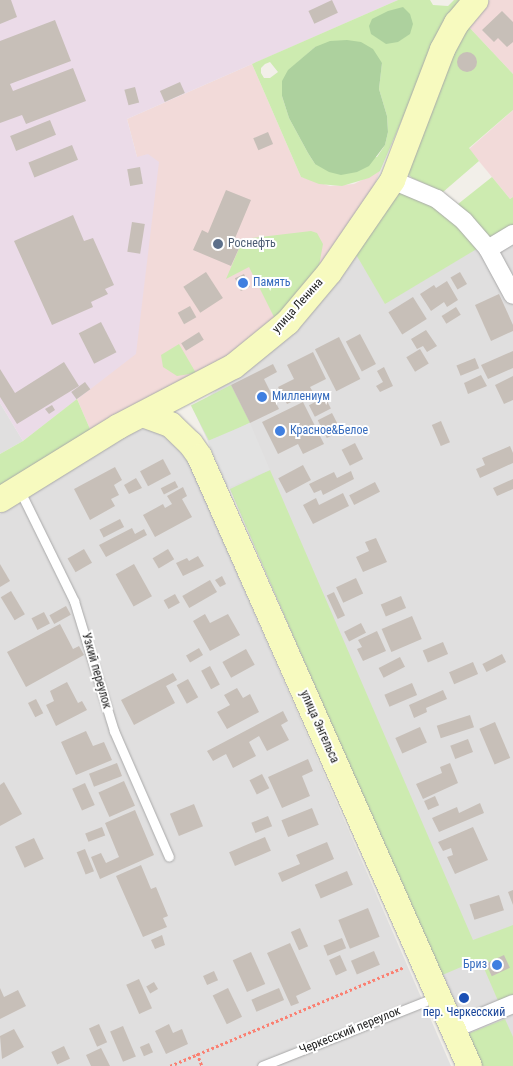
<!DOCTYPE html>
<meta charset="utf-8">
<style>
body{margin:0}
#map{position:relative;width:513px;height:1066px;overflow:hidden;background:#f2efe9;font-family:"Roboto Condensed",sans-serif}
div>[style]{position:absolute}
.residential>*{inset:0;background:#e0dfdf}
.commercial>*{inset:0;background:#f2dad9}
.industrial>*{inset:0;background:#ebdbe8}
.grass>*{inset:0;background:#cdebb0;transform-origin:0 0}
.forest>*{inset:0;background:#add19e}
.parking>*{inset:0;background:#e2e2e2;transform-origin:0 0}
.building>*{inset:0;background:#c7bfb8;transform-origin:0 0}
.round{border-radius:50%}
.path>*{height:3px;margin-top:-1.5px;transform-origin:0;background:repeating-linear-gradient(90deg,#fa8072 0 2.5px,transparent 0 5px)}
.roads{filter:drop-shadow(0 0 1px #a9a9a9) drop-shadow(0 0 1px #a9a9a9)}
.lane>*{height:9px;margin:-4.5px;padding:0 4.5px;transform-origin:4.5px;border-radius:4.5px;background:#fff}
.street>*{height:18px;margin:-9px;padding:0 9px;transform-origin:9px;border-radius:9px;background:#fff}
.secondary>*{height:25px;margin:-12.5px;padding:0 12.5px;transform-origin:12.5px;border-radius:12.5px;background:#f7fabf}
.dots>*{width:14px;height:14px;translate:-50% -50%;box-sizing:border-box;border:2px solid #fff;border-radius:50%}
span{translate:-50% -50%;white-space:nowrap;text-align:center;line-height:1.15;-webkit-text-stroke:4px #fff;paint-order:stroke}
.service-label{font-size:12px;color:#4e5e75}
.left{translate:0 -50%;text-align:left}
.shop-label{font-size:12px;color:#366cbe}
.right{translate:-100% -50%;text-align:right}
.street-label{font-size:12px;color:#222}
.transit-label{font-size:12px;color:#164399}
</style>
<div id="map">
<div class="residential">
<div style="clip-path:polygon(513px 225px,513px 1066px,465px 1035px,230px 489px,193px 409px,278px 341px,354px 251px)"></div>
<div style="clip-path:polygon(0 403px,23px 441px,0 454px)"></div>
<div style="clip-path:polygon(147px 429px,160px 433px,169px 439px,188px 461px,451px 1066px,0 1066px,0 514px,134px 430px)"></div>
</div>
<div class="commercial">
<div style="clip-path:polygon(490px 0,513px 0,513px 74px,467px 25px)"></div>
<div style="clip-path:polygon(252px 64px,301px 177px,330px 186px,354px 184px,380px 171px,374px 186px,310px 279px,257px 338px,93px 436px,77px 399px,136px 353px,137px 157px,127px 119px)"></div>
<div style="clip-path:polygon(513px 110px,513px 197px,510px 199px,469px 149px)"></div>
</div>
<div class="industrial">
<div style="clip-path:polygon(0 0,398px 0,127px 119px,137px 157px,148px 154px,159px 162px,136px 354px,23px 441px,0 403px)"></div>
</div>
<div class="grass">
<div style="clip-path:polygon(evenodd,398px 0,430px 0,433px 5px,448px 6px,454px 0,462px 0,434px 45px,380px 171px,369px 178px,342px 186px,319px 184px,301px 177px,252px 64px,398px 0,315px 47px,382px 63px,379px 89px,387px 116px,388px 132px,385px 145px,377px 157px,315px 164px,308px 153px,289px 118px,282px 96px,289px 70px,315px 47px,398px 0,270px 62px,278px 72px,270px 78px,264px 78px,261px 73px,261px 68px,265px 64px,270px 62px)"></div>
<div style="clip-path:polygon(467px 25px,513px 74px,513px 110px,469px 148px,479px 161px,443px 192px,412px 178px,405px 171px,445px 64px)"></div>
<div style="clip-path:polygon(492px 177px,510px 199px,513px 197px,513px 225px,490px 240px,458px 204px)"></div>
<div style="clip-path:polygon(396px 188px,427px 199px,480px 247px,385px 304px,354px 251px)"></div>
<div style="clip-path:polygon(311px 231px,317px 233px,323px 244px,319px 266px,276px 321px,249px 267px,226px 279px,243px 239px)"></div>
<div style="clip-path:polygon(179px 344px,196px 373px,177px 376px,163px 367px,161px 355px)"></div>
<div style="left:231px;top:385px;width:42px;height:45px;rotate:63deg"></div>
<div style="clip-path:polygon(77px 399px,93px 436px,0 493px,0 454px,23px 441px)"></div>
<div style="clip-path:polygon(270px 470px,473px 940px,513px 925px,513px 998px,499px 1003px,480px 959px,440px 976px,230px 489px)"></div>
<div style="clip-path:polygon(505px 1019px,513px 1037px,513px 1066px,479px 1066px,465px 1035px)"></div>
</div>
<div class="forest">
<div style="clip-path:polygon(403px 7px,410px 14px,413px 24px,410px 34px,398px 42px,386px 44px,371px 34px,369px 26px,372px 19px,388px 11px)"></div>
<div style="clip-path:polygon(347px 40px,361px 42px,373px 49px,382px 63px,379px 89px,387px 116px,388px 132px,385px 145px,369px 166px,357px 172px,341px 175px,329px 172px,315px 164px,308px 153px,289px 118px,282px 96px,282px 81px,288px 70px,315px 47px,330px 41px)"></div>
</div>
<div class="parking">
<div style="left:250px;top:423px;width:51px;height:46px;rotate:67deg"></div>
</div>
<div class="building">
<div style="clip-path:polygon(0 0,11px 0,17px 17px,0 24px)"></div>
<div style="left:332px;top:0;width:14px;height:26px;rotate:65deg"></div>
<div style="clip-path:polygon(502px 11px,513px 22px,513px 42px,507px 47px,498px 38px,494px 42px,482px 30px)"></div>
<div style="clip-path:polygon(55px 20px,71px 61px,10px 84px,13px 91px,73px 68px,86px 101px,26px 124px,22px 115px,0 123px,0 41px)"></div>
<div class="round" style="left:457px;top:52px;width:20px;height:20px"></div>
<div style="left:180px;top:82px;width:12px;height:22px;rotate:66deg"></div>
<div style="left:135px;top:87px;width:16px;height:11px;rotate:75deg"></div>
<div style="left:50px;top:120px;width:16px;height:43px;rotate:68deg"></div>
<div style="left:268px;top:132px;width:13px;height:16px;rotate:67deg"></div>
<div style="left:72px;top:145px;width:16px;height:47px;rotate:68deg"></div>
<div style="left:140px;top:167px;width:17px;height:13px;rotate:80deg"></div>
<div style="clip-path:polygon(226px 190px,251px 200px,233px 243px,240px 246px,231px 266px,193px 250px,202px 230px,208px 233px)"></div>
<div style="clip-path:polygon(73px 215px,84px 241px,93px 238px,114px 285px,105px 289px,108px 294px,91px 302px,93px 307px,52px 325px,14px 241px)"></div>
<div style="left:132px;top:222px;width:13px;height:30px;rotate:9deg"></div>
<div style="left:206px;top:272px;width:31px;height:27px;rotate:57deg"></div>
<div style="left:460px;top:272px;width:14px;height:11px;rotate:60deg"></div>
<div style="left:244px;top:274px;width:14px;height:10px;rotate:65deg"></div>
<div style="clip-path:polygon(447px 281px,458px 300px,447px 307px,444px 302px,431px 311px,420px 294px,434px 285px,436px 288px)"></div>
<div style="clip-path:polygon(499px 294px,513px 325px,513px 331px,491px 341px,475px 305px)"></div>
<div style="left:413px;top:297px;width:26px;height:29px;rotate:58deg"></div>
<div style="left:190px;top:306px;width:13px;height:14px;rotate:61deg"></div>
<div style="left:456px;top:307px;width:9px;height:17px;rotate:58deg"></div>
<div style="left:101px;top:322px;width:34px;height:25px;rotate:63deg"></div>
<div style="clip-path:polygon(426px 330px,437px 346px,427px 352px,423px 346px,417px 349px,411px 339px)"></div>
<div style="left:199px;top:332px;width:9px;height:21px;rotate:58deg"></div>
<div style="left:360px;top:334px;width:34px;height:16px;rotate:62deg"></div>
<div style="left:339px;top:337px;width:47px;height:27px;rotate:63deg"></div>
<div style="left:420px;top:349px;width:17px;height:16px;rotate:59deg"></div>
<div style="clip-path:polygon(513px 351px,513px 368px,488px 379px,481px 365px)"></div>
<div style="clip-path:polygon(313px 352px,326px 379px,310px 387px,313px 392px,287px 404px,278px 387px,294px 379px,287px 365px)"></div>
<div style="left:475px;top:358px;width:11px;height:20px;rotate:68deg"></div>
<div style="clip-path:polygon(64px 362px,79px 386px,17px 424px,0 397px,0 369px,15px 393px)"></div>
<div style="clip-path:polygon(273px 364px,277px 372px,264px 379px,279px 409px,250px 423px,231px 385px)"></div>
<div style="clip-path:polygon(384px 367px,393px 386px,380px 392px,376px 386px,383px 382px,377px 371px)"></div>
<div style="clip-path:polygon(481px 375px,487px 386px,468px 394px,464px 383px)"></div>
<div style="clip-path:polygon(513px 376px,513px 400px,504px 404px,495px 385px)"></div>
<div style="left:85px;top:382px;width:9px;height:17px;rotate:54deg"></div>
<div style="left:325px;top:397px;width:13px;height:18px;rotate:63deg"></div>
<div style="clip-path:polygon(303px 402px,324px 444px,303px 454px,298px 444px,278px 454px,262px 422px)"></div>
<div style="clip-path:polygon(52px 405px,55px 410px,49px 414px,45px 409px)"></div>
<div style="left:332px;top:413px;width:20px;height:16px;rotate:63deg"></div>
<div style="left:441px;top:421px;width:23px;height:10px;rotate:67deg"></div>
<div style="left:355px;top:443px;width:18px;height:15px;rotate:63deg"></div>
<div style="clip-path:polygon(510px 446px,513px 453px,513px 463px,480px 478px,476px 469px,485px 465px,482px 458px)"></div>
<div style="left:163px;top:459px;width:17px;height:26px;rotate:62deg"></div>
<div style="left:303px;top:465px;width:17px;height:28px;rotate:62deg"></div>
<div style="clip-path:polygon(115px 467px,122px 480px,114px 485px,119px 495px,111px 499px,115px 506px,90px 520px,74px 489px)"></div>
<div style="clip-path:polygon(351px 471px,354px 479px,323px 495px,321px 490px,314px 493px,309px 484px,334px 472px,337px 478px)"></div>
<div style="clip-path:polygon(136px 478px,142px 488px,129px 494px,124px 485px)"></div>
<div style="clip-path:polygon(513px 479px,513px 489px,497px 496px,493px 488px)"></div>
<div style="left:175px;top:481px;width:7px;height:16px;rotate:63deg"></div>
<div style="left:375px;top:482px;width:11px;height:29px;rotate:63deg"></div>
<div style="clip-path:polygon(183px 487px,187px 496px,182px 499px,192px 517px,155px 537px,143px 515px,163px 504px,165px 508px,172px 504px,167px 496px)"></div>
<div style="clip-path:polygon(343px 493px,349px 506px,313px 524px,303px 505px,316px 498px,319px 505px)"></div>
<div style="left:120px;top:519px;width:9px;height:23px;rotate:63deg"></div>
<div style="clip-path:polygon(132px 528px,135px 534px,144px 529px,147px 535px,106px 557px,99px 545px)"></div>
<div style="clip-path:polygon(376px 538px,387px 562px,363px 572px,356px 557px,369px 551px,365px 542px)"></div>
<div style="left:84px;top:549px;width:16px;height:19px;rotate:60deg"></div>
<div style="left:168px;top:549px;width:12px;height:18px;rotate:59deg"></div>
<div style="clip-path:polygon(198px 556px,204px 566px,183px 576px,176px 563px,187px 558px,189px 561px)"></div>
<div style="clip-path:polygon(0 564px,10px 581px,0 587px)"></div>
<div style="left:134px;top:564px;width:37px;height:21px;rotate:61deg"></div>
<div style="clip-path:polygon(222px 576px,226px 584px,220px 587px,215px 580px)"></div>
<div style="left:356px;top:578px;width:17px;height:22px;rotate:65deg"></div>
<div style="left:210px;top:580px;width:14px;height:32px;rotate:60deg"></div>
<div style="left:11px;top:591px;width:27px;height:12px;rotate:59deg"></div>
<div style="left:334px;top:592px;width:26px;height:8px;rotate:65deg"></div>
<div style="left:175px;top:594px;width:10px;height:13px;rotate:61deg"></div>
<div style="left:401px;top:596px;width:13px;height:22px;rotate:67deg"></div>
<div style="left:66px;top:606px;width:10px;height:19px;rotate:61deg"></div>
<div style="left:44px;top:612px;width:13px;height:14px;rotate:63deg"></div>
<div style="clip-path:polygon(205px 614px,210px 623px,228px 614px,240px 635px,210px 651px,193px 621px)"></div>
<div style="left:412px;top:616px;width:25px;height:33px;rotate:67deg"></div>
<div style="left:361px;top:623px;width:11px;height:19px;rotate:63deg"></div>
<div style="clip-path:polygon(60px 624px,73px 649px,79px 646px,84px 655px,26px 687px,7px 652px)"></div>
<div style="clip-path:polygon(377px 631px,386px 651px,363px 661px,357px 649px,362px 647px,358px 640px)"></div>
<div style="left:443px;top:642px;width:13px;height:22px;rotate:67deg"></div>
<div style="left:199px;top:648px;width:8px;height:15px;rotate:60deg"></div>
<div style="left:246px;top:649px;width:18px;height:27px;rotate:61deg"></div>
<div style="left:502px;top:654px;width:9px;height:22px;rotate:63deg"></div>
<div style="left:400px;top:657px;width:11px;height:24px;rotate:63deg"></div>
<div style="left:473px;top:662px;width:13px;height:26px;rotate:67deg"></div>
<div style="left:210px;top:666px;width:21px;height:10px;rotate:62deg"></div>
<div style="clip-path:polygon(173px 673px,177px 680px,166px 686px,175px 703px,134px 725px,121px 700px)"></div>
<div style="left:188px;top:679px;width:21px;height:13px;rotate:61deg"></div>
<div style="clip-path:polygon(67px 682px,78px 703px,82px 701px,87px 710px,56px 726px,46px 705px,54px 701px,50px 691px)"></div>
<div style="left:412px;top:683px;width:13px;height:30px;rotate:67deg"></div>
<div style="clip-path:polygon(237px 688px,243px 698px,250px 694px,259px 712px,227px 729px,217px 712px,230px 705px,224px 695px)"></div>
<div style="clip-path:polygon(443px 690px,447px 699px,426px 708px,427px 712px,414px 718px,409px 705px)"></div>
<div style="left:36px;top:699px;width:16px;height:9px;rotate:63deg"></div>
<div style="clip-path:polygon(283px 711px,288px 721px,281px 725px,289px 740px,267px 751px,259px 736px,249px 742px,256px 756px,233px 768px,226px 754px,213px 761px,207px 751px)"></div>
<div style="left:470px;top:715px;width:13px;height:35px;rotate:72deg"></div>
<div style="left:495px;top:722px;width:39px;height:17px;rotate:67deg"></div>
<div style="left:420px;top:727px;width:17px;height:27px;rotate:66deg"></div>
<div style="clip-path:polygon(86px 731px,93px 746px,104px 742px,112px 760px,76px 775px,61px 742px)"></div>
<div style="left:468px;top:739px;width:14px;height:19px;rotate:69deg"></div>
<div style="clip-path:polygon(308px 759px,313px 771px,302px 776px,310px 796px,282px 808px,268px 777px)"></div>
<div style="left:117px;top:763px;width:14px;height:30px;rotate:69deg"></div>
<div style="clip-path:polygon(450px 763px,458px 783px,423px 799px,416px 784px,442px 773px,440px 767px)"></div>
<div style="left:262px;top:774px;width:16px;height:14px;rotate:63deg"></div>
<div style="left:124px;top:781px;width:27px;height:28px;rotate:66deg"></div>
<div style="clip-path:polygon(4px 782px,22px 814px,0 826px,0 785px)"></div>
<div style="left:85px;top:783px;width:24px;height:14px;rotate:66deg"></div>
<div style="left:435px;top:796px;width:10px;height:12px;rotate:66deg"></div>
<div style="clip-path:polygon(480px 803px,484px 813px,439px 832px,432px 818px,457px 807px,459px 813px)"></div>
<div style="left:194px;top:804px;width:24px;height:26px;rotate:68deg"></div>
<div style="left:312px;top:808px;width:18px;height:33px;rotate:68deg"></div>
<div style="clip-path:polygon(135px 810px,154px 855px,100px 879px,91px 857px,101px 853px,106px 863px,119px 857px,105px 823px)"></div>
<div style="left:268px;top:816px;width:11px;height:18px;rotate:68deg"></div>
<div style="left:102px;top:827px;width:9px;height:18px;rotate:69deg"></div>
<div style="clip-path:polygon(473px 827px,488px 860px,455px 874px,447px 857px,453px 855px,451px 848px,443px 851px,438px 842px)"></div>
<div style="left:265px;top:837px;width:15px;height:39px;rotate:67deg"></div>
<div style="left:34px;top:838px;width:23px;height:21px;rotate:65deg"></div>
<div style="clip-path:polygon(327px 842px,334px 859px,282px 882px,278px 873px,300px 864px,296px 855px)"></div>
<div style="left:85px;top:849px;width:24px;height:9px;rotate:68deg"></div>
<div style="clip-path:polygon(141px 865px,151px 889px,156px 887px,168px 916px,163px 918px,167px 927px,143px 937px,116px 876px)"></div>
<div style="left:347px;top:871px;width:15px;height:35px;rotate:67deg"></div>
<div style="clip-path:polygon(513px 890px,513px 905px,508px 892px)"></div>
<div style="left:499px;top:895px;width:16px;height:31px;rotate:72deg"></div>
<div style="left:368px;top:908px;width:31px;height:32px;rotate:68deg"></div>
<div style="left:300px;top:928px;width:20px;height:10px;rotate:66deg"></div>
<div style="clip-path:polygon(162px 935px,165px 945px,155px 949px,151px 940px)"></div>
<div style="left:342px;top:938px;width:11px;height:20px;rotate:68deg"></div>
<div style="clip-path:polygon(290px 943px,311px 989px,296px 996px,299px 1003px,291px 1006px,267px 953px)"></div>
<div style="left:374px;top:951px;width:15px;height:25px;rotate:67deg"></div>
<div style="left:251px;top:952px;width:35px;height:20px;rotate:66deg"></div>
<div style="left:340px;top:955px;width:17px;height:12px;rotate:66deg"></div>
<div style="left:504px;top:955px;width:14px;height:20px;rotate:65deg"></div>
<div style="left:214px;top:971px;width:10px;height:12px;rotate:66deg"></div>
<div style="left:139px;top:979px;width:32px;height:14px;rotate:66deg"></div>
<div style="left:154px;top:982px;width:8px;height:9px;rotate:60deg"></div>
<div style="clip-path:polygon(0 988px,4px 997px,18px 990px,26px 1006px,0 1019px)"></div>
<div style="left:228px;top:988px;width:32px;height:17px;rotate:64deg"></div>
<div style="left:279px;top:988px;width:13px;height:30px;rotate:67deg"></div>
<div style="left:99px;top:1024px;width:20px;height:11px;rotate:66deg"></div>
<div style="clip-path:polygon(169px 1024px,173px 1033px,182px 1029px,188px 1044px,166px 1054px,155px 1031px)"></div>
<div style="left:123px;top:1026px;width:33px;height:14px;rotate:67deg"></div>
<div style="clip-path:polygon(14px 1029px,24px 1047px,2px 1059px,0 1036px)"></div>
<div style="left:149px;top:1043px;width:10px;height:10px;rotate:66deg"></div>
<div style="left:64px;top:1046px;width:14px;height:14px;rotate:65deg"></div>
<div style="clip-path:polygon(101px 1048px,110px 1066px,91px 1066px,86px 1055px)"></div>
</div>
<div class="path">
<div style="left:197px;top:1053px;width:14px;rotate:69deg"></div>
<div style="left:170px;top:1066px;width:254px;rotate:-22.9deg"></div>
</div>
<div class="roads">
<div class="lane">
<div style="left:19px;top:489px;width:125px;rotate:63.8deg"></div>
<div style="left:74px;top:601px;width:136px;rotate:72.9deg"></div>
<div style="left:114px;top:731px;width:137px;rotate:66.4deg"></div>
<div style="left:262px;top:1066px;width:187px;rotate:-21.6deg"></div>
</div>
<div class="street">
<div style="left:392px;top:180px;width:49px;rotate:22.9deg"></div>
<div style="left:437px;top:199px;width:35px;rotate:39deg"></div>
<div style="left:464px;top:221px;width:37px;rotate:49deg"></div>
<div style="left:488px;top:249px;width:52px;rotate:61.5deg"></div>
<div style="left:488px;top:249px;width:29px;rotate:-31deg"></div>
<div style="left:453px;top:1029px;width:65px;rotate:-22.6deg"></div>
</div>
<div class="secondary">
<div style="left:142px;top:414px;width:30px;rotate:20deg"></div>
<div style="left:170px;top:424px;width:28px;rotate:44deg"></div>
<div style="left:190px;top:443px;width:16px;rotate:55deg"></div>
<div style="left:199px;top:456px;width:667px;rotate:66.12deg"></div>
<div style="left:0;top:499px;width:139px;rotate:-31.7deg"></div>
<div style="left:118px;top:426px;width:130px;rotate:-27.6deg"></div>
<div style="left:233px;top:366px;width:70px;rotate:-39.2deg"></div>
<div style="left:287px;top:322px;width:65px;rotate:-50deg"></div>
<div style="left:329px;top:272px;width:112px;rotate:-55.6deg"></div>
<div style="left:392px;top:180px;width:140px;rotate:-69.1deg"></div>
<div style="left:442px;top:49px;width:30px;rotate:-62deg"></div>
<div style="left:456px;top:23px;width:30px;rotate:-50deg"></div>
</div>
</div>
<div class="dots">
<div style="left:218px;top:244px;background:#5c6f8a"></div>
<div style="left:243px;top:283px;background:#3f7fe0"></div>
<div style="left:262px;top:397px;background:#3f7fe0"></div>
<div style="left:280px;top:431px;background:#3f7fe0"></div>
<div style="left:497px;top:965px;background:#3f7fe0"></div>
<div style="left:464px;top:998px;background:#1a4fb4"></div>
</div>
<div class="service-label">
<span class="left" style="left:228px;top:244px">Роснефть</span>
</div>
<div class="shop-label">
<span class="left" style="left:253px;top:283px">Память</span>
<span class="left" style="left:272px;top:397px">Миллениум</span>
<span class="left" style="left:290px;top:431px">Красное&amp;Белое</span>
<span class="right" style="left:487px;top:965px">Бриз</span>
</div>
<div class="street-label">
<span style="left:298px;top:306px;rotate:-48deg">улица Ленина</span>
<span style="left:96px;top:671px;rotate:74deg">Узкий переулок</span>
<span style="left:319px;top:727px;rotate:66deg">улица Энгельса</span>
<span style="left:350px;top:1031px;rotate:-22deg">Черкесский переулок</span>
</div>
<div class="transit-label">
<span style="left:464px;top:1013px">пер. Черкесский</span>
</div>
</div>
